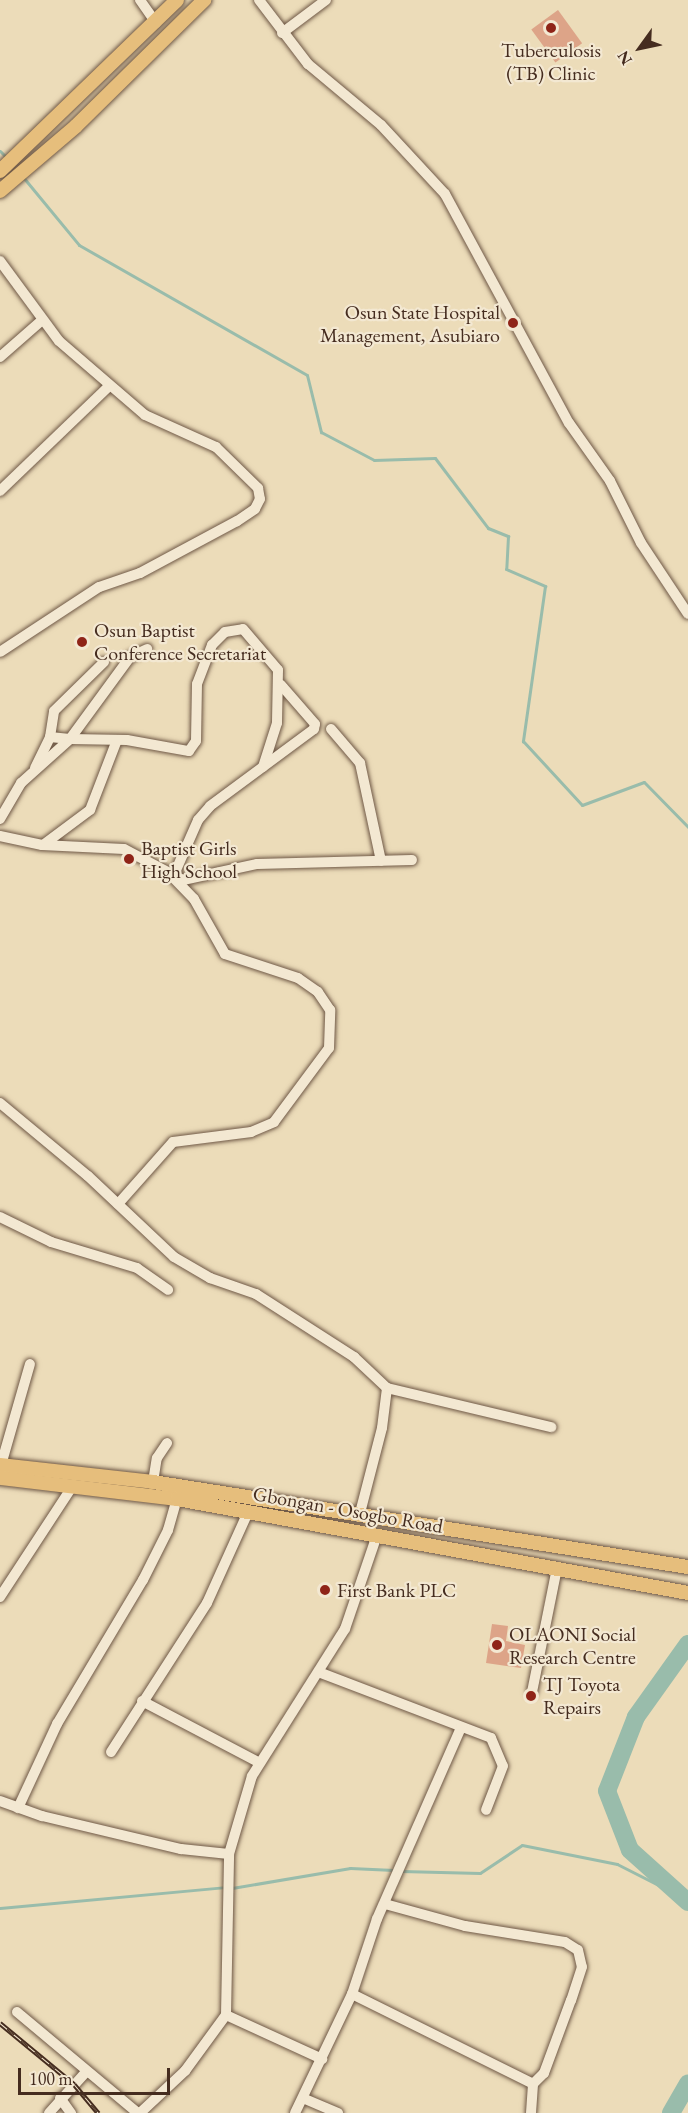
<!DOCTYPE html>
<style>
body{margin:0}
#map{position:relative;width:688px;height:2113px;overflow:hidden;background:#ecdcb9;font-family:"EB Garamond",serif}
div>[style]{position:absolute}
.stream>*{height:3px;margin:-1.5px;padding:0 1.5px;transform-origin:1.5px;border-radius:1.5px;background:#99bcab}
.river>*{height:18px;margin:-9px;padding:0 9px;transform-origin:9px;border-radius:9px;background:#99bcab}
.building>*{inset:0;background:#dda488;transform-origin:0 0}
.roads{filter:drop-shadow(0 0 2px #6f5846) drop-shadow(0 0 2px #6f5846)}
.minor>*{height:10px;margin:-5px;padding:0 5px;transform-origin:5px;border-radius:5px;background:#f3e8d2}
.major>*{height:14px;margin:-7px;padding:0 7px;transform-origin:7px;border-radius:7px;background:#e6be7c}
.rail>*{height:5px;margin-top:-2.5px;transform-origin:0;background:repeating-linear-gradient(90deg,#f3e8d2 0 9px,#452c1f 0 18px);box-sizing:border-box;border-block:2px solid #452c1f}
.dots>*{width:16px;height:16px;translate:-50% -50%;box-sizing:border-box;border:3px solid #f3e8d2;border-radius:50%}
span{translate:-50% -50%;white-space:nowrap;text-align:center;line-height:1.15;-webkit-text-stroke:4.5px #f3e8d2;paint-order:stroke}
.poi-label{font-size:20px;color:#452c1f}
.right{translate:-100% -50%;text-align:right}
.left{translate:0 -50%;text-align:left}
.street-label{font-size:20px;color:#452c1f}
.north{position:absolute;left:610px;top:18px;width:60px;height:60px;-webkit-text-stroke:4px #f3e8d2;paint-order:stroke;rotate:237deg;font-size:16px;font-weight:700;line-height:24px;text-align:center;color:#452c1f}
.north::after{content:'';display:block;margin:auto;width:21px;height:27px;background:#452c1f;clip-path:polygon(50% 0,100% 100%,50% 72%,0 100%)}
.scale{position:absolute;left:18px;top:2068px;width:152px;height:27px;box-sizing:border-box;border:3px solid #452c1f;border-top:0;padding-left:8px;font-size:18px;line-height:21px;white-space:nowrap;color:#452c1f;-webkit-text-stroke:4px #f3e8d2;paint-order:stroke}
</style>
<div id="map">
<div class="stream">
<div style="left:0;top:151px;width:10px;rotate:45deg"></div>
<div style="left:23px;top:177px;width:88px;rotate:50.5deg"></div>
<div style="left:79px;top:245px;width:262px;rotate:29.7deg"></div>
<div style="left:307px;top:375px;width:59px;rotate:76.2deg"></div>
<div style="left:321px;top:432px;width:60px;rotate:27.8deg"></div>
<div style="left:374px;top:460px;width:61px;rotate:-1.9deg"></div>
<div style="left:435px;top:458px;width:88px;rotate:52.9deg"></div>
<div style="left:488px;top:528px;width:22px;rotate:22deg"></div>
<div style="left:508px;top:536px;width:33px;rotate:93deg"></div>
<div style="left:506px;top:569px;width:43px;rotate:23.6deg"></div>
<div style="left:545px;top:586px;width:157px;rotate:98.1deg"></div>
<div style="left:523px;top:741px;width:87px;rotate:47.3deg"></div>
<div style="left:582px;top:805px;width:66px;rotate:-20.4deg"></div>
<div style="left:644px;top:782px;width:63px;rotate:45.6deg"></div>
<div style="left:401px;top:1871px;width:79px;rotate:1.5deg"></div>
<div style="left:480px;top:1873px;width:50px;rotate:-33.7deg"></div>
<div style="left:522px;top:1845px;width:97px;rotate:11.3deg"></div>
<div style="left:617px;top:1864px;width:75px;rotate:26.9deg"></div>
<div style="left:232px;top:1888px;width:120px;rotate:-9.6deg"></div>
<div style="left:350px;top:1868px;width:44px;rotate:2.6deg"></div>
<div style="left:0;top:1908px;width:226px;rotate:-5.3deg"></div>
</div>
<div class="river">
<div style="left:688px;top:1644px;width:90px;rotate:125.5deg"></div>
<div style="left:636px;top:1717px;width:79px;rotate:111.4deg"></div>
<div style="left:607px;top:1791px;width:63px;rotate:68.7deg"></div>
<div style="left:630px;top:1850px;width:78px;rotate:41.9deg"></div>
<div style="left:671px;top:2113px;width:34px;rotate:-60deg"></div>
</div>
<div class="building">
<div style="left:558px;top:10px;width:41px;height:33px;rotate:54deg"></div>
<div style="clip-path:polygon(492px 1624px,508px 1626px,506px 1641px,525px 1645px,521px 1668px,486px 1663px)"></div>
</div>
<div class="roads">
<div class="minor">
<div style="left:140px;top:0;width:28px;rotate:55deg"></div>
<div style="left:259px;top:0;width:81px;rotate:52.6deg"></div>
<div style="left:308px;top:64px;width:95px;rotate:39.9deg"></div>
<div style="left:381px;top:125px;width:94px;rotate:47.2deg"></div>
<div style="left:445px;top:194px;width:260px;rotate:61.6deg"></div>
<div style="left:569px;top:423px;width:71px;rotate:54.7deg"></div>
<div style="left:610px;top:481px;width:69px;rotate:63.4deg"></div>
<div style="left:641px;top:543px;width:85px;rotate:56.5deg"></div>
<div style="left:282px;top:33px;width:55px;rotate:-36.9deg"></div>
<div style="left:0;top:261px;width:99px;rotate:53.6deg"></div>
<div style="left:59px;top:341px;width:113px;rotate:40.7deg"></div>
<div style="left:145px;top:415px;width:78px;rotate:24.3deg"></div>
<div style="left:216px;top:447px;width:59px;rotate:44.3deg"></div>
<div style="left:258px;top:488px;width:11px;rotate:80deg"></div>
<div style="left:260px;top:499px;width:11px;rotate:117deg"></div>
<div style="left:255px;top:509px;width:22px;rotate:146deg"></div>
<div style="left:237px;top:521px;width:110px;rotate:151.8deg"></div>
<div style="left:140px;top:573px;width:43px;rotate:161.1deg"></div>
<div style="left:99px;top:587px;width:118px;rotate:146.7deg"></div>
<div style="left:0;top:357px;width:55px;rotate:-41.3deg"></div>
<div style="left:0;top:491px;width:151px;rotate:-43.9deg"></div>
<div style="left:331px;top:729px;width:45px;rotate:49.5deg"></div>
<div style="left:360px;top:763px;width:100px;rotate:77.9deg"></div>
<div style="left:50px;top:737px;width:20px;rotate:6deg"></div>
<div style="left:70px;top:739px;width:102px;rotate:-53.8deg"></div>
<div style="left:130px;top:657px;width:19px;rotate:-25deg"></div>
<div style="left:35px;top:768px;width:34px;rotate:-64deg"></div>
<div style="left:50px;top:737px;width:26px;rotate:-81deg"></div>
<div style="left:54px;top:711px;width:70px;rotate:-44.4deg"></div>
<div style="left:0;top:819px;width:42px;rotate:-59.7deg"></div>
<div style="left:21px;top:783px;width:66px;rotate:-41.9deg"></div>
<div style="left:70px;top:739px;width:57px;rotate:1deg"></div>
<div style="left:127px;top:740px;width:63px;rotate:10.1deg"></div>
<div style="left:189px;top:751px;width:12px;rotate:-55deg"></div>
<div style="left:196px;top:741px;width:57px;rotate:-89deg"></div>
<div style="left:197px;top:684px;width:42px;rotate:-69deg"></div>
<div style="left:212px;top:645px;width:18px;rotate:-45deg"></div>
<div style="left:225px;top:632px;width:18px;rotate:-9deg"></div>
<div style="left:243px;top:629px;width:54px;rotate:49.5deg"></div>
<div style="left:278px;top:670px;width:53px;rotate:91.1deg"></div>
<div style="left:277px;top:723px;width:46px;rotate:107.7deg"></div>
<div style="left:0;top:836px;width:43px;rotate:12.1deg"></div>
<div style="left:42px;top:845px;width:82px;rotate:2.8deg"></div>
<div style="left:124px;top:849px;width:67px;rotate:27.7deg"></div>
<div style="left:183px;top:880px;width:76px;rotate:-12.2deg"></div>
<div style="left:257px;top:864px;width:155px;rotate:-1.5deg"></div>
<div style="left:43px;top:845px;width:59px;rotate:-36.7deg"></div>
<div style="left:90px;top:810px;width:75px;rotate:-68.9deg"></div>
<div style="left:0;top:1103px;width:114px;rotate:39.7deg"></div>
<div style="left:88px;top:1176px;width:118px;rotate:43.3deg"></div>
<div style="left:174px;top:1257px;width:42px;rotate:30.3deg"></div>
<div style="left:210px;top:1278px;width:49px;rotate:19.2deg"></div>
<div style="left:256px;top:1294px;width:117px;rotate:32.7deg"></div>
<div style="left:354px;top:1357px;width:45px;rotate:43.2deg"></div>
<div style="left:387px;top:1388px;width:40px;rotate:97.1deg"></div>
<div style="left:382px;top:1428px;width:92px;rotate:104.5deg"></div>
<div style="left:118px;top:1204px;width:83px;rotate:-48.4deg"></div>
<div style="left:173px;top:1142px;width:79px;rotate:-7.3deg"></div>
<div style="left:251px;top:1132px;width:25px;rotate:-23deg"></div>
<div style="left:274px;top:1122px;width:92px;rotate:-53.4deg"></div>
<div style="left:329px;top:1048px;width:38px;rotate:-88deg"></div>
<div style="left:330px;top:1010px;width:22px;rotate:-124deg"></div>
<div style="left:318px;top:992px;width:24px;rotate:-145deg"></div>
<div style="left:298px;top:978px;width:77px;rotate:-161.8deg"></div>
<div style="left:225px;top:954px;width:63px;rotate:-119.4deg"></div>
<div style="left:194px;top:899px;width:30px;rotate:-134deg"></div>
<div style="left:173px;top:877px;width:62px;rotate:-66.3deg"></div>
<div style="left:198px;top:820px;width:18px;rotate:-49deg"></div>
<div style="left:210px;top:806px;width:129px;rotate:-36.5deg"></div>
<div style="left:314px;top:729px;width:5px;rotate:-79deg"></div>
<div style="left:315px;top:724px;width:52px;rotate:-131.1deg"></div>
<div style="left:0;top:1217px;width:57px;rotate:26.1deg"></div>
<div style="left:51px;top:1242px;width:90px;rotate:16.8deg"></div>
<div style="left:137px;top:1268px;width:38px;rotate:35deg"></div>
<div style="left:387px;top:1388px;width:169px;rotate:13.4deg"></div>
<div style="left:1px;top:1465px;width:105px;rotate:-74deg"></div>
<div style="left:153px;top:1482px;width:24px;rotate:-81deg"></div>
<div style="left:157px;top:1458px;width:18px;rotate:-56deg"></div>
<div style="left:0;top:1597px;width:131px;rotate:-56.8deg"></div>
<div style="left:321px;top:1673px;width:182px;rotate:20.9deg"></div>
<div style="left:491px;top:1738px;width:30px;rotate:67deg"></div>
<div style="left:503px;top:1766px;width:47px;rotate:111.1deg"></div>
<div style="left:532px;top:1692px;width:126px;rotate:-78.6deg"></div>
<div style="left:142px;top:1701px;width:133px;rotate:27.7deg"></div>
<div style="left:111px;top:1752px;width:177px;rotate:-57.2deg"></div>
<div style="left:207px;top:1603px;width:100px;rotate:-65.7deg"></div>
<div style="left:0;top:1801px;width:45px;rotate:19.7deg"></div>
<div style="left:42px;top:1816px;width:143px;rotate:13.4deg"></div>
<div style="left:181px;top:1849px;width:48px;rotate:5.9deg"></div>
<div style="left:18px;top:1808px;width:93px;rotate:-65.1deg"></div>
<div style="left:57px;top:1724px;width:168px;rotate:-59.2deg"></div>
<div style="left:143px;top:1580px;width:56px;rotate:-63.4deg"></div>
<div style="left:168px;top:1530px;width:32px;rotate:-74deg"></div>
<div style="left:385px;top:1904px;width:83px;rotate:15.4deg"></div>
<div style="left:465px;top:1926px;width:101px;rotate:9.1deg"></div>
<div style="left:565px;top:1942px;width:15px;rotate:32deg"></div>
<div style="left:578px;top:1950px;width:17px;rotate:77deg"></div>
<div style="left:582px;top:1967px;width:35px;rotate:108deg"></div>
<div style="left:571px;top:2000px;width:78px;rotate:110.3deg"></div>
<div style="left:544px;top:2073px;width:16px;rotate:135deg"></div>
<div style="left:352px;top:1994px;width:202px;rotate:26.4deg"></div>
<div style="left:17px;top:2012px;width:158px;rotate:39.9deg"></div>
<div style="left:226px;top:2015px;width:106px;rotate:24.6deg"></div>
<div style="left:60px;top:2098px;width:19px;rotate:54deg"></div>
<div style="left:305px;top:2099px;width:36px;rotate:23deg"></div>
<div style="left:49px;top:2113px;width:55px;rotate:-47.9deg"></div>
<div style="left:140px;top:2113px;width:62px;rotate:-43deg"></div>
<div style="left:185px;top:2071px;width:69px;rotate:-53.8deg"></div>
<div style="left:226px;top:2015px;width:161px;rotate:-88.9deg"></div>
<div style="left:229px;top:1854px;width:81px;rotate:-73.6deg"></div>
<div style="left:252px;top:1776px;width:174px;rotate:-57.7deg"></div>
<div style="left:345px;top:1629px;width:99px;rotate:-71.2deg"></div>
<div style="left:295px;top:2113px;width:132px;rotate:-64.4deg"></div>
<div style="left:352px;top:1994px;width:79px;rotate:-71.6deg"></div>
<div style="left:377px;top:1919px;width:209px;rotate:-66.3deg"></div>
<div style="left:531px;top:2113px;width:29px;rotate:-86deg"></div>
</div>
<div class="major">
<div style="left:0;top:171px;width:246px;rotate:-44deg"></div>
<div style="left:0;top:191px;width:100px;rotate:-40.5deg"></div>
<div style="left:76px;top:126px;width:180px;rotate:-44.5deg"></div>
<div style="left:0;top:1465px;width:154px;rotate:6.3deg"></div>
<div style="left:153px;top:1482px;width:542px;rotate:9.03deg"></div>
<div style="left:0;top:1478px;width:178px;rotate:6.8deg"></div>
<div style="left:177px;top:1499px;width:520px;rotate:10.42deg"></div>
</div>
</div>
<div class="rail">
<div style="left:0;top:2023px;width:96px;rotate:39.5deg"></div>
<div style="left:74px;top:2084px;width:38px;rotate:50deg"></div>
</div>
<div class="dots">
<div style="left:551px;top:28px;background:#8f2418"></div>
<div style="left:513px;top:323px;background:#8f2418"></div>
<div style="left:82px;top:642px;background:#8f2418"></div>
<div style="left:129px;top:859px;background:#8f2418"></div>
<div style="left:325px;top:1590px;background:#8f2418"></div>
<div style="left:497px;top:1645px;background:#8f2418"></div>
<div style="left:531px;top:1696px;background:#8f2418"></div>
</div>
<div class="poi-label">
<span style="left:551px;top:62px">Tuberculosis<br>(TB) Clinic</span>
<span class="right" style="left:500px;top:324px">Osun State Hospital<br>Management, Asubiaro</span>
<span class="left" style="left:94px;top:642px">Osun Baptist<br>Conference Secretariat</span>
<span class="left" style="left:141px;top:860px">Baptist Girls<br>High School</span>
<span class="left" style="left:337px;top:1590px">First Bank PLC</span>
<span class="left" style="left:509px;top:1646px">OLAONI Social<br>Research Centre</span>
<span class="left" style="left:543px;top:1696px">TJ Toyota<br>Repairs</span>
</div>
<div class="street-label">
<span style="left:348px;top:1510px;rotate:10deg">Gbongan - Osogbo Road</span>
</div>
<div class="north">N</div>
<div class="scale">100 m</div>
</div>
